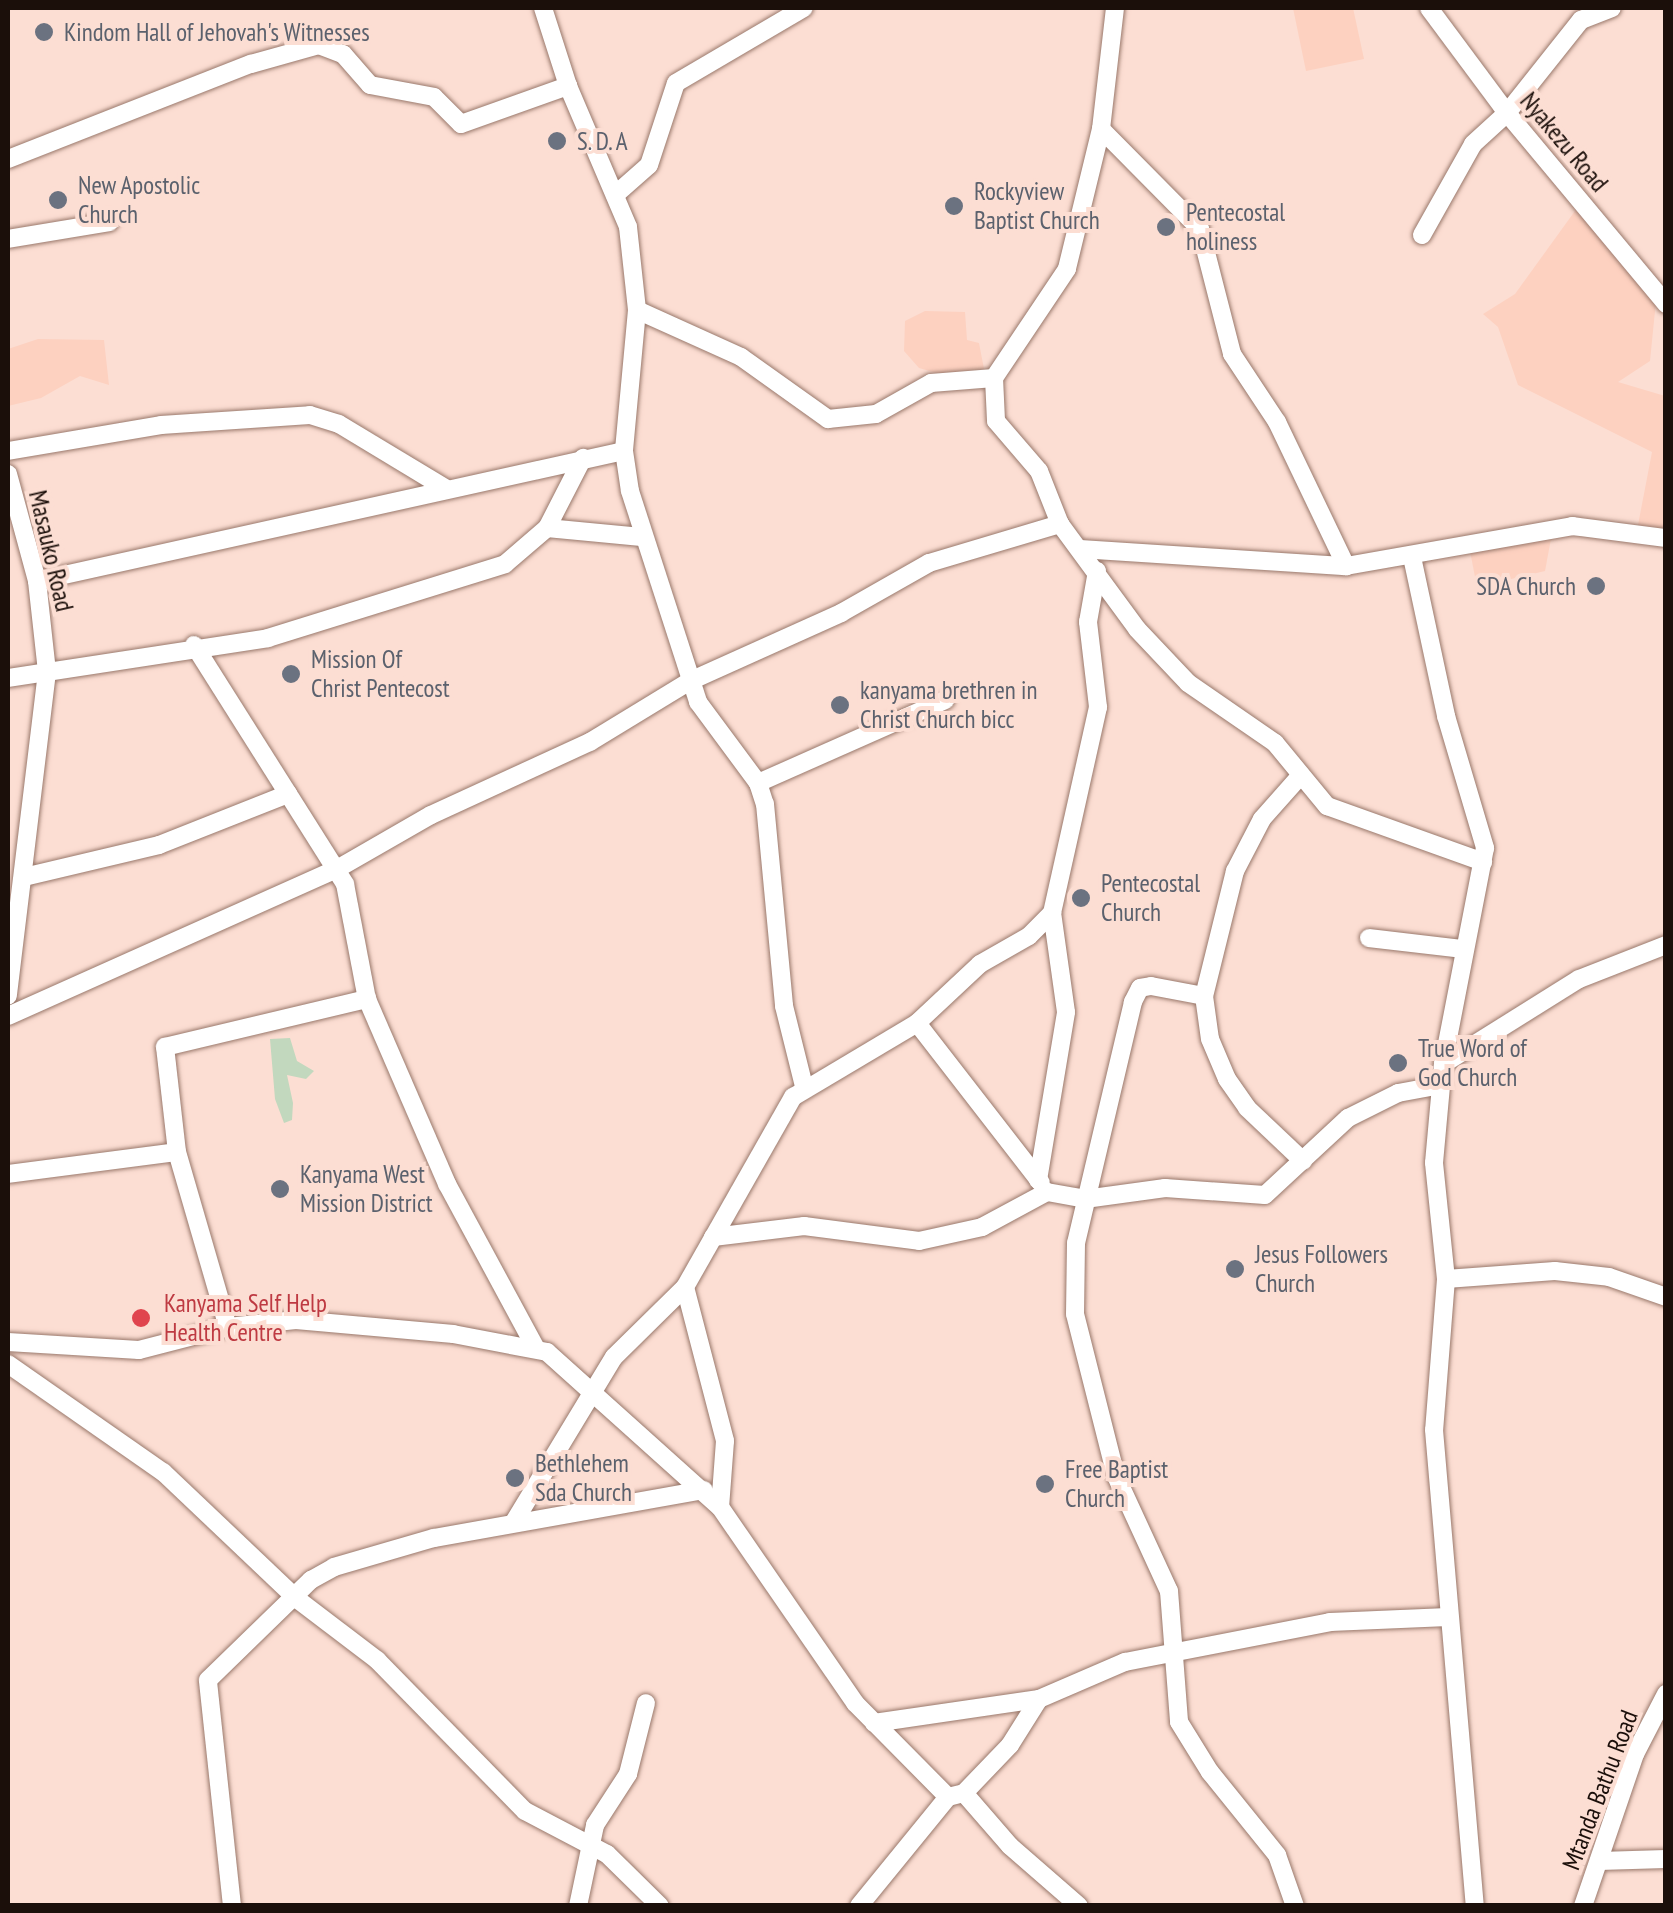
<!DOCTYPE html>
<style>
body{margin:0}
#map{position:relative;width:1673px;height:1913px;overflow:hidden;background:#fcded3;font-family:"PT Sans Narrow",sans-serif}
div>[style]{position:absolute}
.built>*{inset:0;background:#fdd1c0}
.green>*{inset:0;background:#c2d8be}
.roads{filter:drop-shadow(0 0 2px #99786b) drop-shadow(0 0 2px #99786b)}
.minor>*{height:18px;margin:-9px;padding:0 9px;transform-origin:9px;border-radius:9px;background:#fff}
.dots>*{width:28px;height:28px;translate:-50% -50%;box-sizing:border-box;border:5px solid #fcded3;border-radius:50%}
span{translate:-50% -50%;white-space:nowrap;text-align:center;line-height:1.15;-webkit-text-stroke:8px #fcded3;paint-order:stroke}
.worship-label{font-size:25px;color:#5b616d}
.left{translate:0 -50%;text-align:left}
.right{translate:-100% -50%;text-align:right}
.street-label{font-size:25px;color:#1b0f0a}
.health-label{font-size:25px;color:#be3a42}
.frame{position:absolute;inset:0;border:10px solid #1b0f0a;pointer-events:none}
</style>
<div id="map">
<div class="built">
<div style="clip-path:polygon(1293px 8px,1353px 8px,1364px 59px,1306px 71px)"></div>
<div style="clip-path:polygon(1580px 204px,1656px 301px,1650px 361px,1618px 382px,1665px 396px,1665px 531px,1638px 525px,1652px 452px,1518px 385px,1498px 327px,1483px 314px,1515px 294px)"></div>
<div style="clip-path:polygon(925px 311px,965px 312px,967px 340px,979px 343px,984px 369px,940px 374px,919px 368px,904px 351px,905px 321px)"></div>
<div style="clip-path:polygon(38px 339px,104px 340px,109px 385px,80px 376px,41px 398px,8px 406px,8px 349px)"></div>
<div style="clip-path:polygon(1552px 533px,1545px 571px,1477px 587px,1469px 546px)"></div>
</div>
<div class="green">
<div style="clip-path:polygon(290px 1038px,297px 1061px,314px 1071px,306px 1079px,287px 1075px,293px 1103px,292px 1120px,284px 1123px,275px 1099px,270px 1039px)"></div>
</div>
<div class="roads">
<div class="minor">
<div style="left:543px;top:8px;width:82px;rotate:72.2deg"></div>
<div style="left:568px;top:86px;width:153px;rotate:66.9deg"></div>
<div style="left:628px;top:227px;width:83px;rotate:83.8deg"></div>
<div style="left:637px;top:310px;width:142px;rotate:95.3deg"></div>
<div style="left:624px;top:451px;width:40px;rotate:81.5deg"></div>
<div style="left:630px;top:491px;width:222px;rotate:72.1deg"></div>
<div style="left:698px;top:702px;width:101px;rotate:53.5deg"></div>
<div style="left:758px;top:783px;width:22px;rotate:72deg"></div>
<div style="left:765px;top:804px;width:203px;rotate:84.6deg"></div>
<div style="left:784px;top:1006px;width:82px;rotate:76deg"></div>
<div style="left:1115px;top:8px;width:122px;rotate:96.6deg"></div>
<div style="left:1101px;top:129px;width:144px;rotate:103.7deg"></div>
<div style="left:1067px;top:269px;width:131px;rotate:123.8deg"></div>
<div style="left:994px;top:378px;width:43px;rotate:87.3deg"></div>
<div style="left:996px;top:421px;width:66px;rotate:49.3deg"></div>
<div style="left:1039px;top:471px;width:57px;rotate:68.4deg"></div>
<div style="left:1060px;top:524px;width:130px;rotate:53.7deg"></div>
<div style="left:1137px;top:629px;width:74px;rotate:46.6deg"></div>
<div style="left:1188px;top:683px;width:106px;rotate:34.6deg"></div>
<div style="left:1275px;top:743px;width:82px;rotate:50.5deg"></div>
<div style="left:1327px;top:806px;width:166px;rotate:19.7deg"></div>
<div style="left:1429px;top:8px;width:131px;rotate:53.4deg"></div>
<div style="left:1507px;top:113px;width:249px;rotate:50.2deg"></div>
<div style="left:1101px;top:129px;width:141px;rotate:45.3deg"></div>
<div style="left:1200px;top:229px;width:129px;rotate:75.6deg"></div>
<div style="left:1232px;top:354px;width:82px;rotate:56.5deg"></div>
<div style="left:1277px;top:422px;width:160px;rotate:64.4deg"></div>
<div style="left:8px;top:159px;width:261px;rotate:-21.4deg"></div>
<div style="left:251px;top:64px;width:71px;rotate:-15.6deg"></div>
<div style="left:319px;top:45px;width:26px;rotate:21deg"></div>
<div style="left:343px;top:54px;width:41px;rotate:48.9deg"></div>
<div style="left:370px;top:85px;width:65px;rotate:10.6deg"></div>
<div style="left:434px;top:97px;width:38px;rotate:45deg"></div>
<div style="left:461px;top:124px;width:114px;rotate:-19.6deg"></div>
<div style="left:615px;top:195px;width:45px;rotate:-41.4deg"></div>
<div style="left:649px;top:165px;width:86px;rotate:-71.8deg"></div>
<div style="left:676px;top:83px;width:148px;rotate:-30.4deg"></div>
<div style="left:1422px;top:235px;width:104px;rotate:-60.7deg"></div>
<div style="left:1473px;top:144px;width:46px;rotate:-42.4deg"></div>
<div style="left:1507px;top:113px;width:119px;rotate:-51.5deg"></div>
<div style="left:1581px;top:20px;width:33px;rotate:-21deg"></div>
<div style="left:8px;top:239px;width:103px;rotate:-9.5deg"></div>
<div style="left:637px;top:310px;width:114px;rotate:24.3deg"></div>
<div style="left:741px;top:357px;width:107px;rotate:35.5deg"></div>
<div style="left:828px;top:419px;width:48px;rotate:-5.9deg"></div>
<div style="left:876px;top:414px;width:63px;rotate:-29.4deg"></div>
<div style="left:931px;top:383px;width:63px;rotate:-4.5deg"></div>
<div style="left:8px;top:451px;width:155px;rotate:-9.6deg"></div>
<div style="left:161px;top:425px;width:149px;rotate:-3.8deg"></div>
<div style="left:310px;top:415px;width:30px;rotate:17deg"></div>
<div style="left:339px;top:424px;width:124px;rotate:31.1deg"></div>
<div style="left:8px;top:474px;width:111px;rotate:74.8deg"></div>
<div style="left:37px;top:581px;width:92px;rotate:83.7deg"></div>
<div style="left:47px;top:672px;width:326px;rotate:96.9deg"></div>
<div style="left:547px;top:528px;width:95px;rotate:5.4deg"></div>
<div style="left:1080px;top:549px;width:267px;rotate:3.7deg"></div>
<div style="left:1346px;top:566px;width:230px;rotate:-10deg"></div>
<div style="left:1572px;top:526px;width:95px;rotate:7.3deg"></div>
<div style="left:1412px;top:557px;width:163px;rotate:77.9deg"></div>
<div style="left:1446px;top:716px;width:138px;rotate:73.5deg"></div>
<div style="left:1485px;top:848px;width:220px;rotate:101deg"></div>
<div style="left:1443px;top:1064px;width:99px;rotate:95.2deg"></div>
<div style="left:1434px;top:1163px;width:117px;rotate:84.1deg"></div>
<div style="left:1446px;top:1279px;width:151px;rotate:94.5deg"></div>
<div style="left:1434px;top:1430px;width:478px;rotate:85.1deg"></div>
<div style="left:37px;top:581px;width:601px;rotate:-12.49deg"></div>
<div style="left:194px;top:645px;width:283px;rotate:57.7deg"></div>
<div style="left:345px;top:884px;width:117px;rotate:79.2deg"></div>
<div style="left:367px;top:999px;width:202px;rotate:66.6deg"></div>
<div style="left:447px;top:1184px;width:185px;rotate:61.6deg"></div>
<div style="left:8px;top:678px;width:263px;rotate:-8.7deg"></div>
<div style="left:268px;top:638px;width:248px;rotate:-17.3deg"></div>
<div style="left:505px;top:564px;width:55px;rotate:-40.6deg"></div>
<div style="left:547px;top:528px;width:79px;rotate:-62.8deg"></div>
<div style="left:1301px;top:775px;width:59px;rotate:131.6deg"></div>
<div style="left:1262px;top:819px;width:59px;rotate:117.4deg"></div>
<div style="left:1235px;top:871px;width:129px;rotate:103.9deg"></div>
<div style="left:1204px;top:996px;width:43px;rotate:82.1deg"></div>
<div style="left:1210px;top:1039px;width:43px;rotate:67deg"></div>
<div style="left:1227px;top:1079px;width:35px;rotate:55deg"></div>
<div style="left:1247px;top:1108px;width:77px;rotate:43.4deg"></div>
<div style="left:758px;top:783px;width:205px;rotate:-23.9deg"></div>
<div style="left:24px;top:877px;width:139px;rotate:-13.3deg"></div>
<div style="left:159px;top:845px;width:139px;rotate:-21.6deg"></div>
<div style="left:1369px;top:938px;width:95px;rotate:6.7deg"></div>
<div style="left:1204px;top:996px;width:54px;rotate:-169.3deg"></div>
<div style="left:1151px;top:986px;width:11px;rotate:170deg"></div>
<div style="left:1140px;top:988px;width:16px;rotate:117deg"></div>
<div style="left:1133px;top:1002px;width:248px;rotate:103.3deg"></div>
<div style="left:1076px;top:1243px;width:71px;rotate:90.8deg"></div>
<div style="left:1075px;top:1314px;width:167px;rotate:75.8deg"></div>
<div style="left:1116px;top:1476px;width:127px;rotate:65.3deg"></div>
<div style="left:1169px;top:1591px;width:131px;rotate:85.6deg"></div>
<div style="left:1179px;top:1722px;width:59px;rotate:58.2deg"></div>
<div style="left:1210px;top:1772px;width:107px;rotate:51.1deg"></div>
<div style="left:1277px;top:1855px;width:54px;rotate:70.6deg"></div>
<div style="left:8px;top:1016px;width:360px;rotate:-24.1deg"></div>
<div style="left:337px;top:869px;width:108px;rotate:-29.9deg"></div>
<div style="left:431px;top:815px;width:175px;rotate:-24.7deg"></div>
<div style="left:590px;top:742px;width:117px;rotate:-31.4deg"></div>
<div style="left:690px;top:681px;width:166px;rotate:-24.2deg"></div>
<div style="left:841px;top:613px;width:101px;rotate:-29.6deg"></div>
<div style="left:929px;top:563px;width:137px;rotate:-16.6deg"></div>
<div style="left:917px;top:1023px;width:202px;rotate:52.2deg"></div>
<div style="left:1443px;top:1064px;width:160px;rotate:-32deg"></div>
<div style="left:1579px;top:979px;width:93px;rotate:-21.3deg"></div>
<div style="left:177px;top:1152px;width:106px;rotate:-96.5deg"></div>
<div style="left:165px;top:1047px;width:208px;rotate:-13.4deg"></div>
<div style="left:8px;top:1174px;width:170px;rotate:-7.4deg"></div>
<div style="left:177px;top:1152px;width:182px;rotate:73.8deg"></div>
<div style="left:1038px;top:1180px;width:170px;rotate:-80.5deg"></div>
<div style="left:1066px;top:1012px;width:100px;rotate:-98deg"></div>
<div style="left:1052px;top:913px;width:211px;rotate:-77.4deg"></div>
<div style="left:1098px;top:707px;width:86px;rotate:-96.7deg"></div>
<div style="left:1088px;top:622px;width:52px;rotate:-80deg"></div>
<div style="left:713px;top:1237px;width:92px;rotate:-6.9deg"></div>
<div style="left:804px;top:1226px;width:116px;rotate:7.4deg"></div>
<div style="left:919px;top:1241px;width:65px;rotate:-12.5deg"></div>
<div style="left:982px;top:1227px;width:74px;rotate:-28.3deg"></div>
<div style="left:1047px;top:1192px;width:39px;rotate:10deg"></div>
<div style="left:1085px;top:1199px;width:81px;rotate:-7.8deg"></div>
<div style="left:1165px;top:1188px;width:100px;rotate:4deg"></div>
<div style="left:1265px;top:1195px;width:113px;rotate:-42.9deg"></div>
<div style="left:1348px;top:1118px;width:56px;rotate:-26.6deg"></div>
<div style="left:1398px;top:1093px;width:44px;rotate:-10.5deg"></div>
<div style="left:1446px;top:1279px;width:109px;rotate:-4.2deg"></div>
<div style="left:1555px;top:1271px;width:54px;rotate:6.3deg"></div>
<div style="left:1609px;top:1277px;width:60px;rotate:19.3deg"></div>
<div style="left:685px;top:1287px;width:159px;rotate:75.4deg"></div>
<div style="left:725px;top:1441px;width:66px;rotate:94.3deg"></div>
<div style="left:8px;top:1342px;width:131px;rotate:3.5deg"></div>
<div style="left:139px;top:1350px;width:92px;rotate:-14.5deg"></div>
<div style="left:228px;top:1327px;width:68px;rotate:-5.9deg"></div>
<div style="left:296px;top:1320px;width:158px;rotate:5.1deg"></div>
<div style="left:453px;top:1334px;width:96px;rotate:10.8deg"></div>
<div style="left:547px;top:1352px;width:232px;rotate:41.9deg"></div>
<div style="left:720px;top:1507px;width:238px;rotate:55.4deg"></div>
<div style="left:855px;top:1703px;width:132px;rotate:45.3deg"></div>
<div style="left:948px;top:1797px;width:16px;rotate:-14deg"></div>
<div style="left:964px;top:1793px;width:70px;rotate:49deg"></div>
<div style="left:1010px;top:1846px;width:91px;rotate:41deg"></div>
<div style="left:8px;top:1364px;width:189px;rotate:34.9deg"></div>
<div style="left:163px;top:1472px;width:185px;rotate:43.5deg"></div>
<div style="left:297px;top:1599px;width:101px;rotate:37.3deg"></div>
<div style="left:377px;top:1660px;width:211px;rotate:45.6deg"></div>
<div style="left:525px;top:1811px;width:93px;rotate:27.7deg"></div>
<div style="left:607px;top:1854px;width:74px;rotate:44.5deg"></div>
<div style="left:514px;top:1522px;width:193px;rotate:-58.8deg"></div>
<div style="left:614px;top:1357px;width:100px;rotate:-44.6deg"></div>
<div style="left:685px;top:1287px;width:219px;rotate:-60.4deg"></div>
<div style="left:793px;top:1097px;width:144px;rotate:-30.8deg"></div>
<div style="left:917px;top:1023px;width:86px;rotate:-43.1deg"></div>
<div style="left:980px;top:964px;width:56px;rotate:-29.7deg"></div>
<div style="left:1029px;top:936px;width:33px;rotate:-45deg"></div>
<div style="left:874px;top:1723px;width:167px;rotate:-8.3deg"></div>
<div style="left:964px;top:1793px;width:66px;rotate:-46.2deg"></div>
<div style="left:1010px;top:1745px;width:54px;rotate:-57.8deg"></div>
<div style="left:1039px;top:1699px;width:94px;rotate:-23.3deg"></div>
<div style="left:1125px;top:1662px;width:209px;rotate:-11deg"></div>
<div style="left:1330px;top:1622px;width:118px;rotate:-2.4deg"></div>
<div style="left:1599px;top:1861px;width:67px;rotate:-1.7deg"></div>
<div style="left:232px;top:1906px;width:227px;rotate:-96.1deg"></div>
<div style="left:208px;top:1680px;width:144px;rotate:-44.2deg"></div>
<div style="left:311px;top:1580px;width:26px;rotate:-29deg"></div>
<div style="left:334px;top:1567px;width:104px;rotate:-16.2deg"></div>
<div style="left:434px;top:1538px;width:274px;rotate:-10.1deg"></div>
<div style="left:578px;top:1906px;width:83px;rotate:-78.1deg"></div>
<div style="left:595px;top:1825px;width:61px;rotate:-57.1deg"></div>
<div style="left:628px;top:1774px;width:73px;rotate:-75.8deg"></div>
<div style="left:859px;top:1906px;width:141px;rotate:-50.8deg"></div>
<div style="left:1583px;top:1906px;width:161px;rotate:-71.1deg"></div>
<div style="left:1635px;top:1754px;width:68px;rotate:-62.7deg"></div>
</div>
</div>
<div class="dots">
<div style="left:44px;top:32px;background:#6b7280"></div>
<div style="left:557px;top:141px;background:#6b7280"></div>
<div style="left:58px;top:200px;background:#6b7280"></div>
<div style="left:954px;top:206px;background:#6b7280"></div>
<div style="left:1166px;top:227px;background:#6b7280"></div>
<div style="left:1596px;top:586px;background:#6b7280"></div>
<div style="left:291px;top:674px;background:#6b7280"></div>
<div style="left:840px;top:705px;background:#6b7280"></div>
<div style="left:1081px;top:898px;background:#6b7280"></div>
<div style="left:1398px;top:1063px;background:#6b7280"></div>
<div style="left:280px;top:1189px;background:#6b7280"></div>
<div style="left:1235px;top:1269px;background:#6b7280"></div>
<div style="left:141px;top:1318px;background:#e0444e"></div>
<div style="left:515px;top:1478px;background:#6b7280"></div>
<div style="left:1045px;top:1484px;background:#6b7280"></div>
</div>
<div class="worship-label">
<span class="left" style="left:64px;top:32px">Kindom Hall of Jehovah's Witnesses</span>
<span class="left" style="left:577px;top:141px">S. D. A</span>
<span class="left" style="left:78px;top:200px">New Apostolic<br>Church</span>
<span class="left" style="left:974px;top:206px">Rockyview<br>Baptist Church</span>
<span class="left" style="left:1186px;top:227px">Pentecostal<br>holiness</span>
<span class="right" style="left:1576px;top:586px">SDA Church</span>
<span class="left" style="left:311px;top:674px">Mission Of<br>Christ Pentecost</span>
<span class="left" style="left:860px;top:705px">kanyama brethren in<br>Christ Church bicc</span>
<span class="left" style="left:1101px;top:898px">Pentecostal<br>Church</span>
<span class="left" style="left:1418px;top:1063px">True Word of<br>God Church</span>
<span class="left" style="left:300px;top:1189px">Kanyama West<br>Mission District</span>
<span class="left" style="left:1255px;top:1269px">Jesus Followers<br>Church</span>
<span class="left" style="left:535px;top:1478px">Bethlehem<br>Sda Church</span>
<span class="left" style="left:1065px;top:1484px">Free Baptist<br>Church</span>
</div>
<div class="street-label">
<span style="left:1564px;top:142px;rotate:50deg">Nyakezu Road</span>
<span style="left:51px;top:551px;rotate:77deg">Masauko Road</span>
<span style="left:1600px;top:1790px;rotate:-69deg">Mtanda Bathu Road</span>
</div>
<div class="health-label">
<span class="left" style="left:164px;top:1318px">Kanyama Self Help<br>Health Centre</span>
</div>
<div class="frame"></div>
</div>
